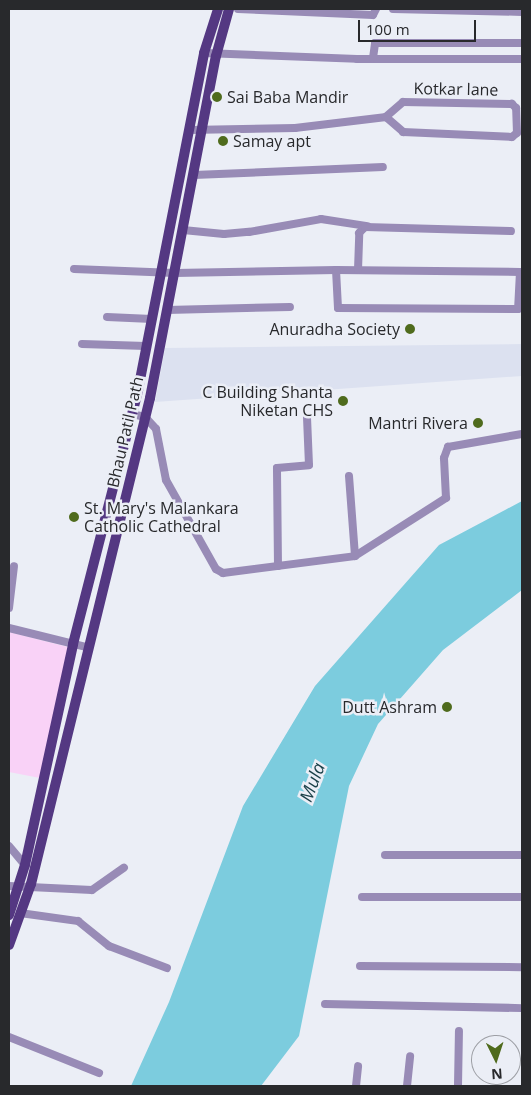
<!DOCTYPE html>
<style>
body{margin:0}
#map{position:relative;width:531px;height:1095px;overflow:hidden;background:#ebeef6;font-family:"Open Sans",sans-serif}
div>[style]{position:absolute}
.built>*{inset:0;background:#dce1f0}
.green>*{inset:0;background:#f9d2f7}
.water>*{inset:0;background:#7cccde}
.minor>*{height:8px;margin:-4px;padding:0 4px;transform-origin:4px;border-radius:4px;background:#988bb6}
.major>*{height:10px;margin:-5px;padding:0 5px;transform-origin:5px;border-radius:5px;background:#543882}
.dots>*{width:14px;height:14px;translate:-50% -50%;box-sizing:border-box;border:2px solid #ebeef6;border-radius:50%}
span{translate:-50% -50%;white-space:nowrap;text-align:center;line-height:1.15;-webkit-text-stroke:5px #ebeef6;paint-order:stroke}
.street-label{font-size:16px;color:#28292c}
.poi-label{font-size:16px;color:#28292c}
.left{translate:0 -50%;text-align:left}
.right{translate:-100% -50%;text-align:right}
.water-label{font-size:18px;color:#1b4149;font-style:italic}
.frame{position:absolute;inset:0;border:10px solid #28292c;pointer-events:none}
.north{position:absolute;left:471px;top:1035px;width:50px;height:50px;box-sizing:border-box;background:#ebeef6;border:1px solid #9d9fa5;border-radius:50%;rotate:176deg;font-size:14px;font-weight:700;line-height:20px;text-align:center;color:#28292c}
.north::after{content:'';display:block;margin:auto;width:18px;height:22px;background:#4f6b1d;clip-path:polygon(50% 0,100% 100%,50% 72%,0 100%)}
.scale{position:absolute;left:358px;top:20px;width:118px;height:22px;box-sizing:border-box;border:2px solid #28292c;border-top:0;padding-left:6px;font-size:15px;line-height:18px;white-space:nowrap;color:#28292c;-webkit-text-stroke:4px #ebeef6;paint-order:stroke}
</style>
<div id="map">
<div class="built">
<div style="clip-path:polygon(522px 344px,522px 376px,155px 402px,165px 348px)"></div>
</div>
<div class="green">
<div style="clip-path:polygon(9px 632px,68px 647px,40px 778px,9px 772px)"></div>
</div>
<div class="water">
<div style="clip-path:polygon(522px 501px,522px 590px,443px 650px,378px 724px,349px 786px,299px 1036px,261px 1086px,131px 1086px,169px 1002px,243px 806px,315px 686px,439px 545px)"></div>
</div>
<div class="minor">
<div style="left:238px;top:9px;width:135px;rotate:2.5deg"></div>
<div style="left:373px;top:15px;width:7px;rotate:-63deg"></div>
<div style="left:393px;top:9px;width:129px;rotate:1.3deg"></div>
<div style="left:204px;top:53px;width:153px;rotate:2.2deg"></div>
<div style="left:357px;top:59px;width:165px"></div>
<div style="left:373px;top:58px;width:15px;rotate:-82deg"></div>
<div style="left:375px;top:43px;width:147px"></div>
<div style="left:189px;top:130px;width:106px;rotate:-1.1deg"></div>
<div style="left:295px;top:128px;width:92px;rotate:-6.9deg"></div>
<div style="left:386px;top:117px;width:23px;rotate:41deg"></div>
<div style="left:403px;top:132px;width:109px;rotate:2.6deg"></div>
<div style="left:512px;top:137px;width:6px;rotate:-39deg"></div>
<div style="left:517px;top:133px;width:25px;rotate:-92deg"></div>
<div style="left:516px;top:108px;width:6px;rotate:-135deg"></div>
<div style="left:512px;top:104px;width:109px;rotate:-178.9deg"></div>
<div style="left:403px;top:102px;width:23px;rotate:139deg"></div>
<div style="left:194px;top:175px;width:189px;rotate:-2.4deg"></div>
<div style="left:183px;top:230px;width:41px;rotate:5.6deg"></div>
<div style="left:224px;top:234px;width:25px;rotate:-5deg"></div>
<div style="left:249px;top:232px;width:73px;rotate:-10.2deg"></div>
<div style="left:321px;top:219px;width:47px;rotate:8.7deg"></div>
<div style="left:74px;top:269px;width:101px;rotate:2.3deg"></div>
<div style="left:175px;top:273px;width:161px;rotate:-1.1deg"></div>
<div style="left:336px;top:270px;width:184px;rotate:0.6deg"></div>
<div style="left:520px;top:272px;width:37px;rotate:93deg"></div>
<div style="left:518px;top:309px;width:180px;rotate:-179.7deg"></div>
<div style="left:338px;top:308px;width:38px;rotate:-93deg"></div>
<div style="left:358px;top:270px;width:37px;rotate:-88deg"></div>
<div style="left:359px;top:233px;width:8px;rotate:-45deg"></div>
<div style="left:365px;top:227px;width:146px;rotate:1.6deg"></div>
<div style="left:167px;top:310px;width:123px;rotate:-1.4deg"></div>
<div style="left:107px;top:317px;width:45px;rotate:2.5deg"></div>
<div style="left:82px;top:344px;width:64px;rotate:1.8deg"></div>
<div style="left:132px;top:414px;width:13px;rotate:13deg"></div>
<div style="left:145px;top:417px;width:16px;rotate:47deg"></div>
<div style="left:156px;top:429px;width:52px;rotate:78.9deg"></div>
<div style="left:166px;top:480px;width:102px;rotate:60.7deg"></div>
<div style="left:216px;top:569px;width:8px;rotate:30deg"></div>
<div style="left:223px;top:573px;width:133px;rotate:-7.3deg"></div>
<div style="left:355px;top:556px;width:108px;rotate:-32.5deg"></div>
<div style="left:446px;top:498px;width:40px;rotate:-92.9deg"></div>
<div style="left:444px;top:458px;width:12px;rotate:-70deg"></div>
<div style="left:448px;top:447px;width:75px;rotate:-10deg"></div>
<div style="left:349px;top:476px;width:80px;rotate:85.7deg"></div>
<div style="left:278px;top:566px;width:98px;rotate:-90.6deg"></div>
<div style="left:277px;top:468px;width:32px;rotate:-5deg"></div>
<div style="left:309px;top:465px;width:48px;rotate:-92.4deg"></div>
<div style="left:9px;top:608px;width:42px;rotate:-83.2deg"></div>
<div style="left:9px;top:628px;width:79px;rotate:13.9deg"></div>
<div style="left:9px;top:846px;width:25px;rotate:50deg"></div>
<div style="left:385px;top:855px;width:137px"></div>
<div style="left:9px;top:886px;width:83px;rotate:2.8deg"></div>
<div style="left:92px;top:890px;width:39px;rotate:-35deg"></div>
<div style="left:362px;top:897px;width:160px"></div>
<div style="left:20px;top:913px;width:59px;rotate:7.9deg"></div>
<div style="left:78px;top:921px;width:40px;rotate:39deg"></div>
<div style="left:109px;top:946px;width:62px;rotate:20.8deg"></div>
<div style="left:360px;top:966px;width:162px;rotate:0.4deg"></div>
<div style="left:325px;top:1004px;width:197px;rotate:1.2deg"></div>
<div style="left:9px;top:1037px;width:97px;rotate:21.8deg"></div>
<div style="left:356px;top:1086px;width:20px;rotate:-84deg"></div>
<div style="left:407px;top:1086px;width:30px;rotate:-84deg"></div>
<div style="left:458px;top:1086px;width:55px;rotate:-89deg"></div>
</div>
<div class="major">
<div style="left:9px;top:915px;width:52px;rotate:-72.3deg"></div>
<div style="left:25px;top:865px;width:226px;rotate:-77.7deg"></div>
<div style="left:73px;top:644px;width:262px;rotate:-75.6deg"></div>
<div style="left:138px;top:390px;width:343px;rotate:-78.9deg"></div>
<div style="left:204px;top:53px;width:46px;rotate:-72.3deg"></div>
<div style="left:9px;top:945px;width:65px;rotate:-70.2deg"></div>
<div style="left:31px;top:884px;width:500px;rotate:-76.24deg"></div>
<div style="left:150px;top:398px;width:348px;rotate:-79.1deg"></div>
<div style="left:216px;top:56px;width:49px;rotate:-74.5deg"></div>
</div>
<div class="dots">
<div style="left:217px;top:97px;background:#4f6b1d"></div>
<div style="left:223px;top:141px;background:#4f6b1d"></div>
<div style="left:410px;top:329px;background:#4f6b1d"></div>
<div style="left:343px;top:401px;background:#4f6b1d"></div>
<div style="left:478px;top:423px;background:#4f6b1d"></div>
<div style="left:74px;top:517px;background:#4f6b1d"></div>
<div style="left:447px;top:707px;background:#4f6b1d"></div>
</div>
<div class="street-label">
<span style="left:456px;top:89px;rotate:1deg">Kotkar lane</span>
<span style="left:125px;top:432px;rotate:-77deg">Bhau Patil Path</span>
</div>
<div class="poi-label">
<span class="left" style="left:227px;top:97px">Sai Baba Mandir</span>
<span class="left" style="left:233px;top:141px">Samay apt</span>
<span class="right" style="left:400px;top:329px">Anuradha Society</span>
<span class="right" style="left:333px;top:401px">C Building Shanta<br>Niketan CHS</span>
<span class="right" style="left:468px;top:423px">Mantri Rivera</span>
<span class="left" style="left:84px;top:517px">St. Mary's Malankara<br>Catholic Cathedral</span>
<span class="right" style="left:437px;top:707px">Dutt Ashram</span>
</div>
<div class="water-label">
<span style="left:312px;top:782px;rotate:-69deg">Mula</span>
</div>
<div class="frame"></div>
<div class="north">N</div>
<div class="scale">100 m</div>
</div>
